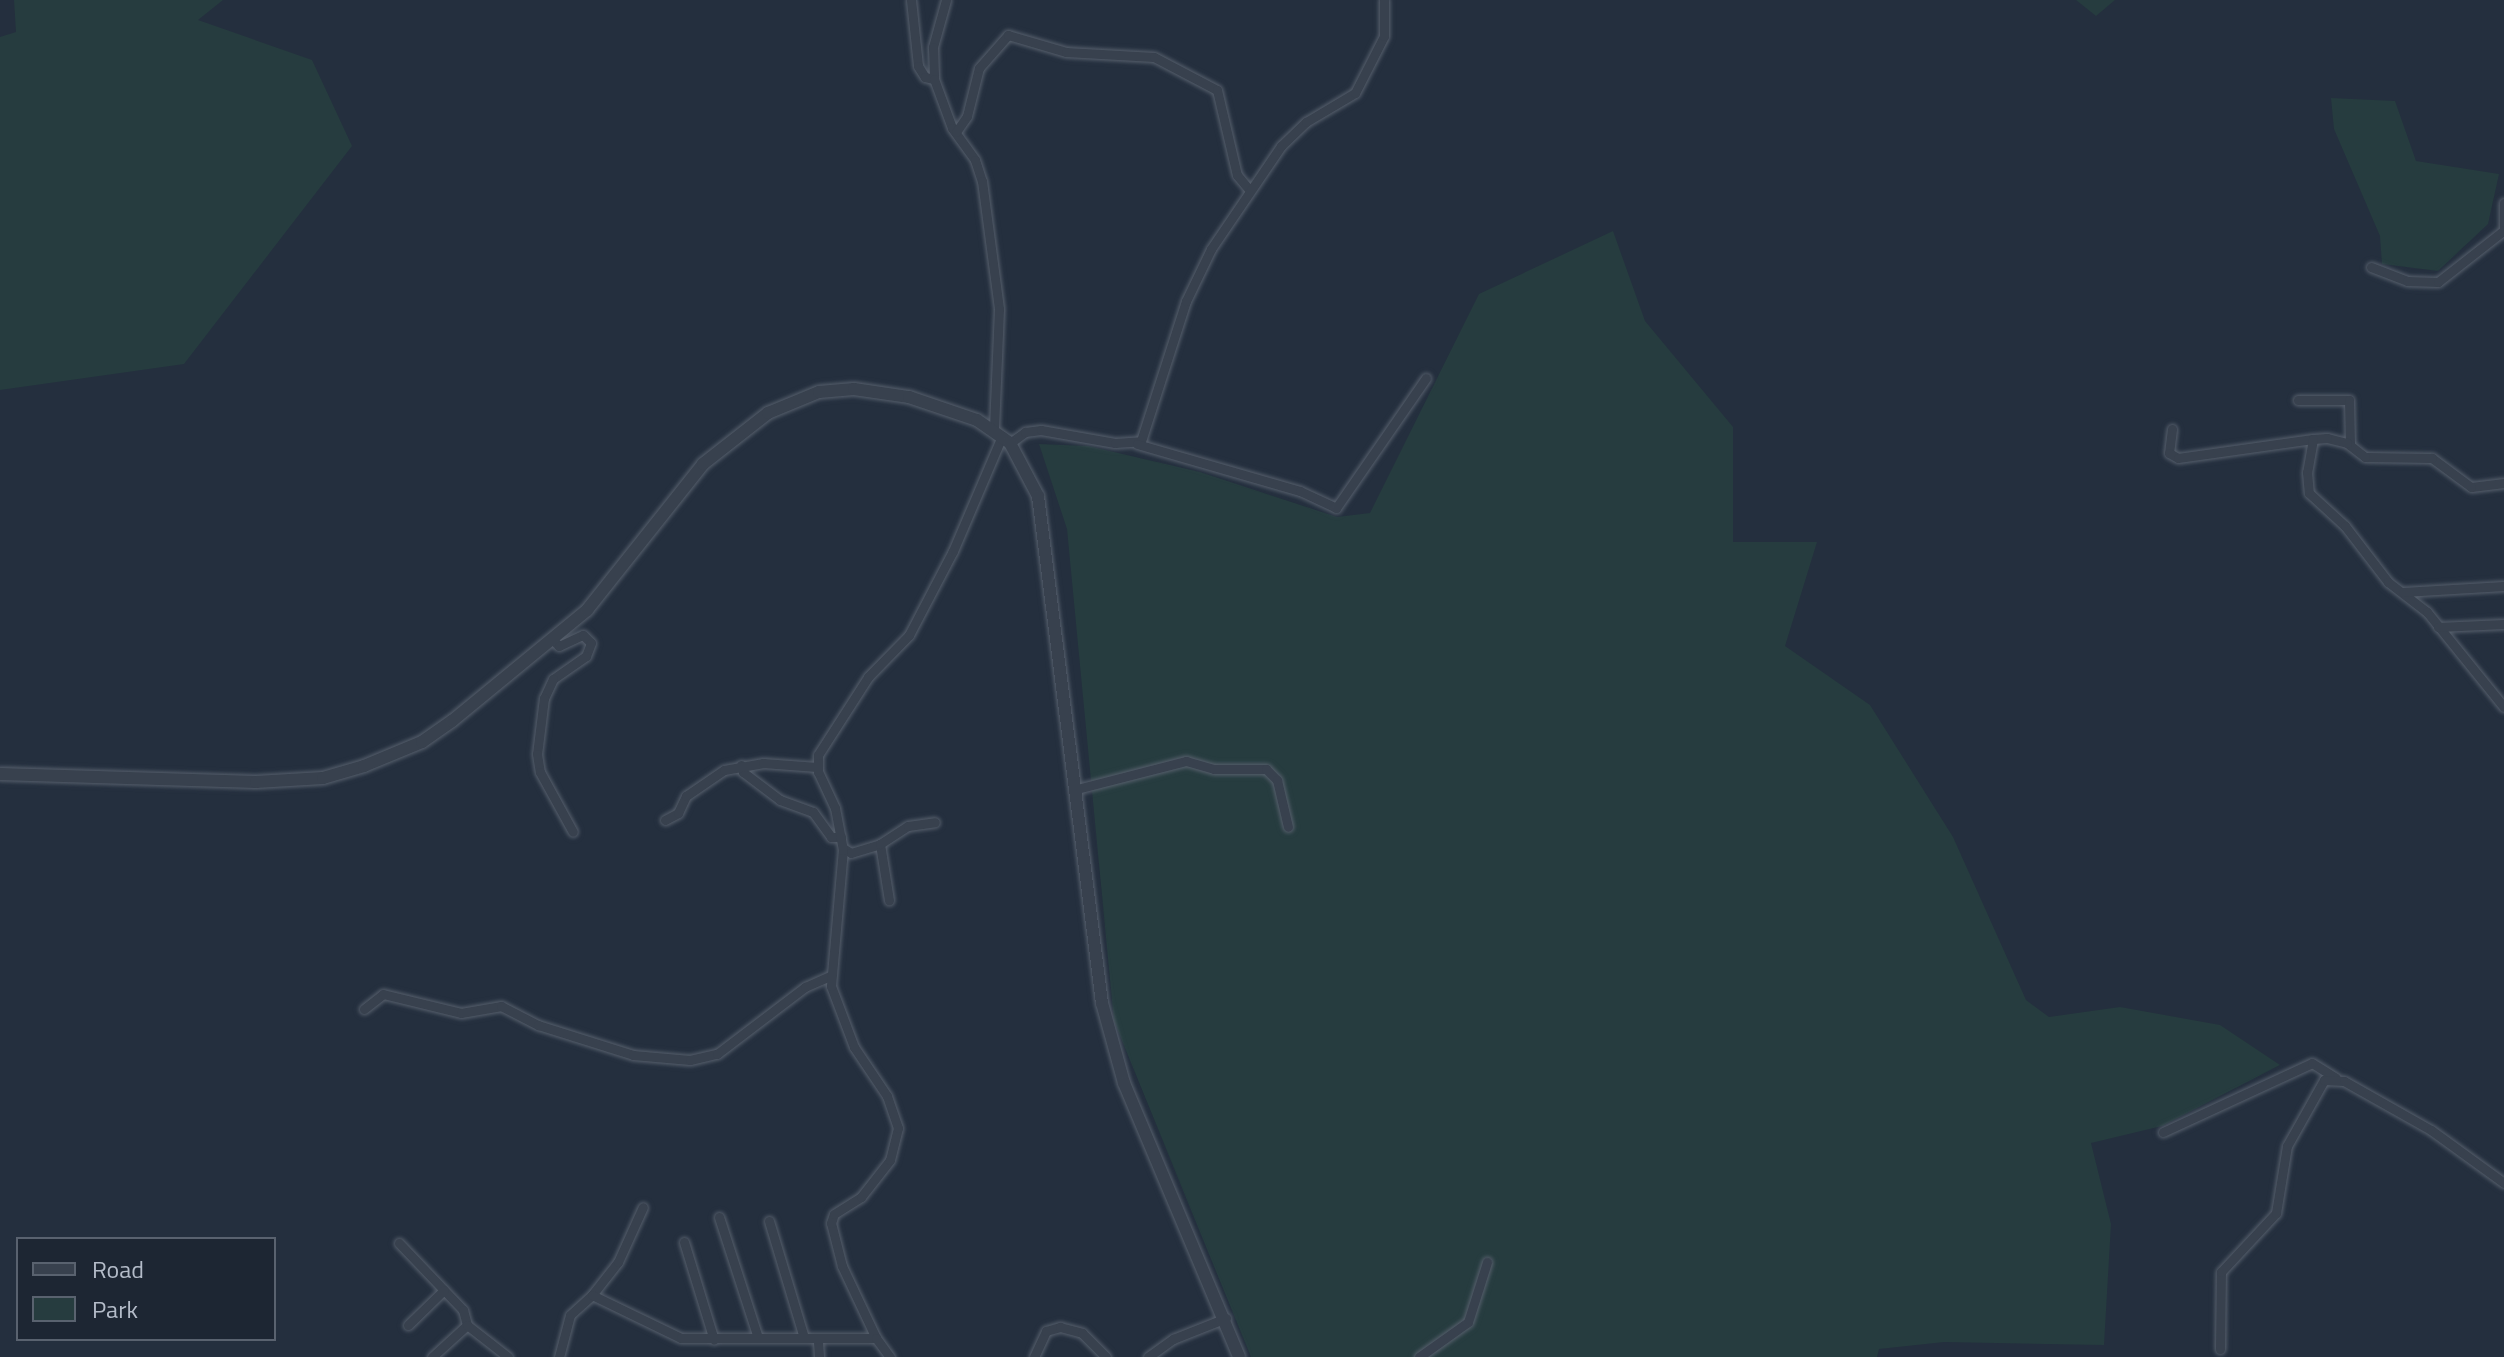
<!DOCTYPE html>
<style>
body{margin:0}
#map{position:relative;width:2504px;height:1357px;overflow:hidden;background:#242f3e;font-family:"Titillium Web",sans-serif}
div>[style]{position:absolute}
.green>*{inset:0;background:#263c3f}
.roads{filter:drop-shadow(0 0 2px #565f6c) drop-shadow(0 0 2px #565f6c)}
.minor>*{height:9px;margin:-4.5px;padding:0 4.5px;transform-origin:4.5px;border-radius:4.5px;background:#38414e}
.tertiary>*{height:12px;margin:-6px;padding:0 6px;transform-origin:6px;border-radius:6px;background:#38414e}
span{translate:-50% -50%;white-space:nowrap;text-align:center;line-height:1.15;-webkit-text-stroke:7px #1d2633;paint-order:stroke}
.legend{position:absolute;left:16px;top:1237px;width:260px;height:104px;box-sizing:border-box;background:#1d2633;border:2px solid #59626f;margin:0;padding:10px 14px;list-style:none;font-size:24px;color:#b4bcc9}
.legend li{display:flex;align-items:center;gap:16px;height:40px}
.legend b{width:40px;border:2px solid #59626f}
</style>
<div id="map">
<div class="green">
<div style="clip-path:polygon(14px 0,223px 0,198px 20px,312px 60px,352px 146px,184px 364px,0 390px,0 37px,16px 32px)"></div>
<div style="clip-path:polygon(2076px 0,2115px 0,2096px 16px)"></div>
<div style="clip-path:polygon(2331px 98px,2395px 101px,2416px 161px,2499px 174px,2488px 224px,2438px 271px,2382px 264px,2380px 236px,2334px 129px)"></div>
<div style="clip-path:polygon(1613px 231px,1645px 321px,1733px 427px,1733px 542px,1817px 542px,1785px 646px,1870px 705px,1953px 837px,2026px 1000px,2049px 1017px,2120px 1007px,2220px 1025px,2280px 1065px,2162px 1126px,2091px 1143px,2111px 1224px,2104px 1345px,1944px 1342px,1879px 1349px,1877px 1357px,1251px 1357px,1114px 1021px,1067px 529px,1039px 444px,1088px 446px,1200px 472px,1337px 517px,1370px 513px,1479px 294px)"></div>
</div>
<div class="roads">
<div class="minor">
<div style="left:911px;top:0;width:66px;rotate:83.9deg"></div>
<div style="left:918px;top:66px;width:13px;rotate:58deg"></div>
<div style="left:925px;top:77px;width:9px;rotate:13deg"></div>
<div style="left:946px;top:0;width:49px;rotate:105.5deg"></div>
<div style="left:933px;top:47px;width:32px;rotate:88deg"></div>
<div style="left:934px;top:79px;width:52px;rotate:69.8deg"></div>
<div style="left:952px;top:128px;width:39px;rotate:54deg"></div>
<div style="left:975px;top:160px;width:22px;rotate:72deg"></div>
<div style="left:982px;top:181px;width:129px;rotate:82.4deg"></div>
<div style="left:999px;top:309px;width:120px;rotate:92.4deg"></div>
<div style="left:956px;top:132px;width:19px;rotate:-55deg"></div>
<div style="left:967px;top:116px;width:49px;rotate:-76deg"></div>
<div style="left:979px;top:68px;width:44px;rotate:-48.7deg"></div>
<div style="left:1008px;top:35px;width:60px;rotate:16.3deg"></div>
<div style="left:1066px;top:52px;width:88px;rotate:3.3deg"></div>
<div style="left:1154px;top:57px;width:71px;rotate:27.6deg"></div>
<div style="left:1217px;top:90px;width:87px;rotate:76.8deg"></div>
<div style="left:1237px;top:175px;width:17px;rotate:50deg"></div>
<div style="left:2504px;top:203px;width:29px;rotate:90deg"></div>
<div style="left:2371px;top:267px;width:39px;rotate:21deg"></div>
<div style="left:2407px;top:281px;width:31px;rotate:2deg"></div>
<div style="left:2438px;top:282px;width:83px;rotate:-38.1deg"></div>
<div style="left:2298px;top:400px;width:51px"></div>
<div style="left:2349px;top:400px;width:45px;rotate:88.7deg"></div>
<div style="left:2172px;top:429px;width:24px;rotate:97deg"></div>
<div style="left:2169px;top:453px;width:10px;rotate:29deg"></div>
<div style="left:2178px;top:458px;width:136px;rotate:-8deg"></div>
<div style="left:1010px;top:443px;width:19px;rotate:-36deg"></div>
<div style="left:1025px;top:432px;width:16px;rotate:-7deg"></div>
<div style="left:1041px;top:430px;width:75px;rotate:10deg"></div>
<div style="left:1115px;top:443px;width:26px;rotate:-4deg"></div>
<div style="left:1141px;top:441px;width:147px;rotate:-72.2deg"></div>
<div style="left:1186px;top:301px;width:58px;rotate:-64.3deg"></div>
<div style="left:1211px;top:249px;width:125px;rotate:-55.8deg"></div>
<div style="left:1281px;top:146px;width:35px;rotate:-44deg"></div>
<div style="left:1306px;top:122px;width:57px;rotate:-30.6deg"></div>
<div style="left:1355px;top:93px;width:64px;rotate:-63deg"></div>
<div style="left:1384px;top:36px;width:36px;rotate:-90deg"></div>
<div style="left:1137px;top:444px;width:170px;rotate:16.1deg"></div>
<div style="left:1300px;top:491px;width:40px;rotate:25deg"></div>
<div style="left:1336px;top:508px;width:158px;rotate:-55.3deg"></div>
<div style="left:2504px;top:483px;width:33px;rotate:173deg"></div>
<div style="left:2471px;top:487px;width:49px;rotate:-143.4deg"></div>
<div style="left:2432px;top:458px;width:67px;rotate:-179.1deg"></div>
<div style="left:2365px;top:457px;width:23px;rotate:-142deg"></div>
<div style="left:2347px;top:443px;width:21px;rotate:-166deg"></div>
<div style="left:2327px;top:438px;width:14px;rotate:176deg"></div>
<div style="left:2313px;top:439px;width:34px;rotate:100deg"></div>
<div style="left:2307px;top:472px;width:21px;rotate:85deg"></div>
<div style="left:2309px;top:493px;width:49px;rotate:42.5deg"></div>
<div style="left:2345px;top:526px;width:71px;rotate:52.5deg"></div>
<div style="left:2388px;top:582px;width:49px;rotate:37.6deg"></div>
<div style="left:2427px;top:612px;width:122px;rotate:51deg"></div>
<div style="left:2403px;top:592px;width:101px;rotate:-3.4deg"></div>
<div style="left:2438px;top:627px;width:66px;rotate:-2.6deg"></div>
<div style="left:551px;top:638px;width:11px;rotate:45deg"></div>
<div style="left:559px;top:646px;width:26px;rotate:-25deg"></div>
<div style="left:583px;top:635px;width:11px;rotate:45deg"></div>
<div style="left:591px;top:643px;width:14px;rotate:111deg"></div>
<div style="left:586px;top:656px;width:40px;rotate:145.1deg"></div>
<div style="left:553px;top:679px;width:21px;rotate:115deg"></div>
<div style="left:544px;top:698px;width:56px;rotate:97.1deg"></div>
<div style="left:537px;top:754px;width:18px;rotate:81deg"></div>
<div style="left:540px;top:772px;width:68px;rotate:61.2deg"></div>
<div style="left:741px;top:765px;width:7px;rotate:74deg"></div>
<div style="left:743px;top:772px;width:46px;rotate:37.1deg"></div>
<div style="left:780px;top:800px;width:35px;rotate:20deg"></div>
<div style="left:813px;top:812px;width:31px;rotate:54deg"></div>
<div style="left:831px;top:837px;width:10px"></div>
<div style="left:1073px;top:790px;width:117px;rotate:-14.4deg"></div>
<div style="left:1186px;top:761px;width:29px;rotate:16deg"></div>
<div style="left:1214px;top:769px;width:52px"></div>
<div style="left:1266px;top:769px;width:16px;rotate:45deg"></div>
<div style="left:1277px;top:780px;width:48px;rotate:76.8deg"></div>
<div style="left:665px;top:820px;width:15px;rotate:-28deg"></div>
<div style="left:678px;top:813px;width:19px;rotate:-65deg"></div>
<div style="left:686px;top:796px;width:46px;rotate:-34.4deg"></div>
<div style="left:724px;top:770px;width:40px;rotate:-10deg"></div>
<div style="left:763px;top:763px;width:54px;rotate:4.2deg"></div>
<div style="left:880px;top:844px;width:57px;rotate:80.9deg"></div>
<div style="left:843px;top:848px;width:9px;rotate:32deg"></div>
<div style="left:851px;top:853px;width:30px;rotate:-17deg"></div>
<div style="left:880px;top:844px;width:33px;rotate:-33deg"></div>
<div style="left:908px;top:826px;width:27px;rotate:-8deg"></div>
<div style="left:364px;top:1009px;width:24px;rotate:-38deg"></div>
<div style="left:383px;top:994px;width:80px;rotate:13.7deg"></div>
<div style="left:461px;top:1013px;width:41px;rotate:-9.9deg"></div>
<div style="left:501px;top:1006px;width:42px;rotate:27.2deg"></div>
<div style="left:538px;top:1025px;width:100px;rotate:17.5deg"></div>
<div style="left:633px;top:1055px;width:57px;rotate:5deg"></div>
<div style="left:690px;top:1060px;width:28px;rotate:-13deg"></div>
<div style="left:717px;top:1054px;width:111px;rotate:-37.3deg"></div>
<div style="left:805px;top:987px;width:27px;rotate:-24deg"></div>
<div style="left:2163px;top:1132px;width:164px;rotate:-24.8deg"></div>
<div style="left:2312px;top:1063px;width:28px;rotate:32deg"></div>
<div style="left:719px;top:1217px;width:127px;rotate:72.1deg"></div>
<div style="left:769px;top:1221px;width:122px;rotate:73.3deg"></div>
<div style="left:684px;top:1242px;width:102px;rotate:73deg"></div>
<div style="left:399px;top:1243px;width:93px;rotate:46.3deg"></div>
<div style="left:463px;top:1310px;width:16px;rotate:75deg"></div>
<div style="left:592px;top:1295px;width:42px;rotate:-51.8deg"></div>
<div style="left:618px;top:1262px;width:60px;rotate:-65.6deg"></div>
<div style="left:408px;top:1325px;width:50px;rotate:-44.2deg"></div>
<div style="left:876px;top:1338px;width:80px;rotate:-115.3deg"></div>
<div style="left:842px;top:1266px;width:44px;rotate:-104.3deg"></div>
<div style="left:831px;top:1223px;width:9px;rotate:-72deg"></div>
<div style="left:834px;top:1214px;width:32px;rotate:-32deg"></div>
<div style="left:861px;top:1197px;width:47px;rotate:-51.9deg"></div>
<div style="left:890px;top:1160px;width:33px;rotate:-76deg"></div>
<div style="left:898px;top:1128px;width:34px;rotate:-109deg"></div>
<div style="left:887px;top:1096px;width:59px;rotate:-124deg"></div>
<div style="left:854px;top:1047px;width:65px;rotate:-110.7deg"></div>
<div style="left:831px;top:986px;width:137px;rotate:-85deg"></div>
<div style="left:843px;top:850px;width:43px;rotate:-100.8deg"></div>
<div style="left:835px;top:808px;width:40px;rotate:-115deg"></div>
<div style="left:818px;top:772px;width:17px;rotate:-90deg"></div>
<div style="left:818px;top:755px;width:93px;rotate:-57.3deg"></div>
<div style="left:868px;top:677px;width:59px;rotate:-45.7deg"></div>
<div style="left:909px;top:635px;width:95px;rotate:-62.4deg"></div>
<div style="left:953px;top:551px;width:125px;rotate:-66.9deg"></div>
<div style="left:818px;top:1342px;width:15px;rotate:86deg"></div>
<div style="left:2220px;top:1349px;width:77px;rotate:-89.3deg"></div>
<div style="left:2221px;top:1272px;width:81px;rotate:-47deg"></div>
<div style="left:2276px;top:1213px;width:68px;rotate:-80.7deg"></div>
<div style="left:2287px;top:1146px;width:76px;rotate:-60.7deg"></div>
<div style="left:2324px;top:1080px;width:20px;rotate:3deg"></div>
<div style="left:2344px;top:1081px;width:100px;rotate:29.4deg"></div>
<div style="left:2431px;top:1130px;width:90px;rotate:36deg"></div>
<div style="left:432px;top:1357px;width:47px;rotate:-42.4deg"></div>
<div style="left:467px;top:1325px;width:52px;rotate:38deg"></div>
<div style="left:559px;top:1357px;width:43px;rotate:-75.3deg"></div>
<div style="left:570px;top:1315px;width:30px;rotate:-42deg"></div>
<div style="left:592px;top:1295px;width:99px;rotate:25.8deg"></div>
<div style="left:681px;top:1338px;width:195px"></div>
<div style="left:876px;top:1338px;width:24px;rotate:54deg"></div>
<div style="left:1034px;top:1357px;width:29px;rotate:-65deg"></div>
<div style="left:1046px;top:1331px;width:15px;rotate:-16deg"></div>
<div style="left:1060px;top:1327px;width:23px;rotate:15deg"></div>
<div style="left:1082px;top:1333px;width:34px;rotate:45deg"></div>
<div style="left:1148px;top:1357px;width:31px;rotate:-36deg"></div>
<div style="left:1173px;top:1339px;width:57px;rotate:-21.6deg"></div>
<div style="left:1419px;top:1357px;width:60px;rotate:-35.5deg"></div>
<div style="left:1468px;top:1322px;width:63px;rotate:-72.4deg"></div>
</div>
<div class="tertiary">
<div style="left:0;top:774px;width:256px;rotate:1.8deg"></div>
<div style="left:256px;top:782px;width:67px;rotate:-3.4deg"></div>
<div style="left:323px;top:778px;width:43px;rotate:-16.3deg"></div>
<div style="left:364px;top:766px;width:63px;rotate:-22.5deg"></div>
<div style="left:422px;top:742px;width:37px;rotate:-35deg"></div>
<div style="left:452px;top:721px;width:175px;rotate:-39.4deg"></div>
<div style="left:587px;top:610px;width:186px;rotate:-51.5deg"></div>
<div style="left:703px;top:464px;width:83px;rotate:-38.1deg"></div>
<div style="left:768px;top:413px;width:55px;rotate:-22.4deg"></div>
<div style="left:819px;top:392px;width:35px;rotate:-5deg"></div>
<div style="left:854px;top:389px;width:56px;rotate:8.3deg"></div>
<div style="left:909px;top:397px;width:72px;rotate:18.7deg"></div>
<div style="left:977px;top:420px;width:40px;rotate:34.9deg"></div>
<div style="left:1010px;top:443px;width:60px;rotate:62.2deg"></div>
<div style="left:1038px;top:496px;width:511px;rotate:82.81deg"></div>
<div style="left:1102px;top:1003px;width:83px;rotate:74.6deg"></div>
<div style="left:1124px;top:1083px;width:297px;rotate:67.2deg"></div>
</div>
</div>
<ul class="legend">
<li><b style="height:10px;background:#38414e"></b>Road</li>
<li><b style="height:22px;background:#263c3f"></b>Park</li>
</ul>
</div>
